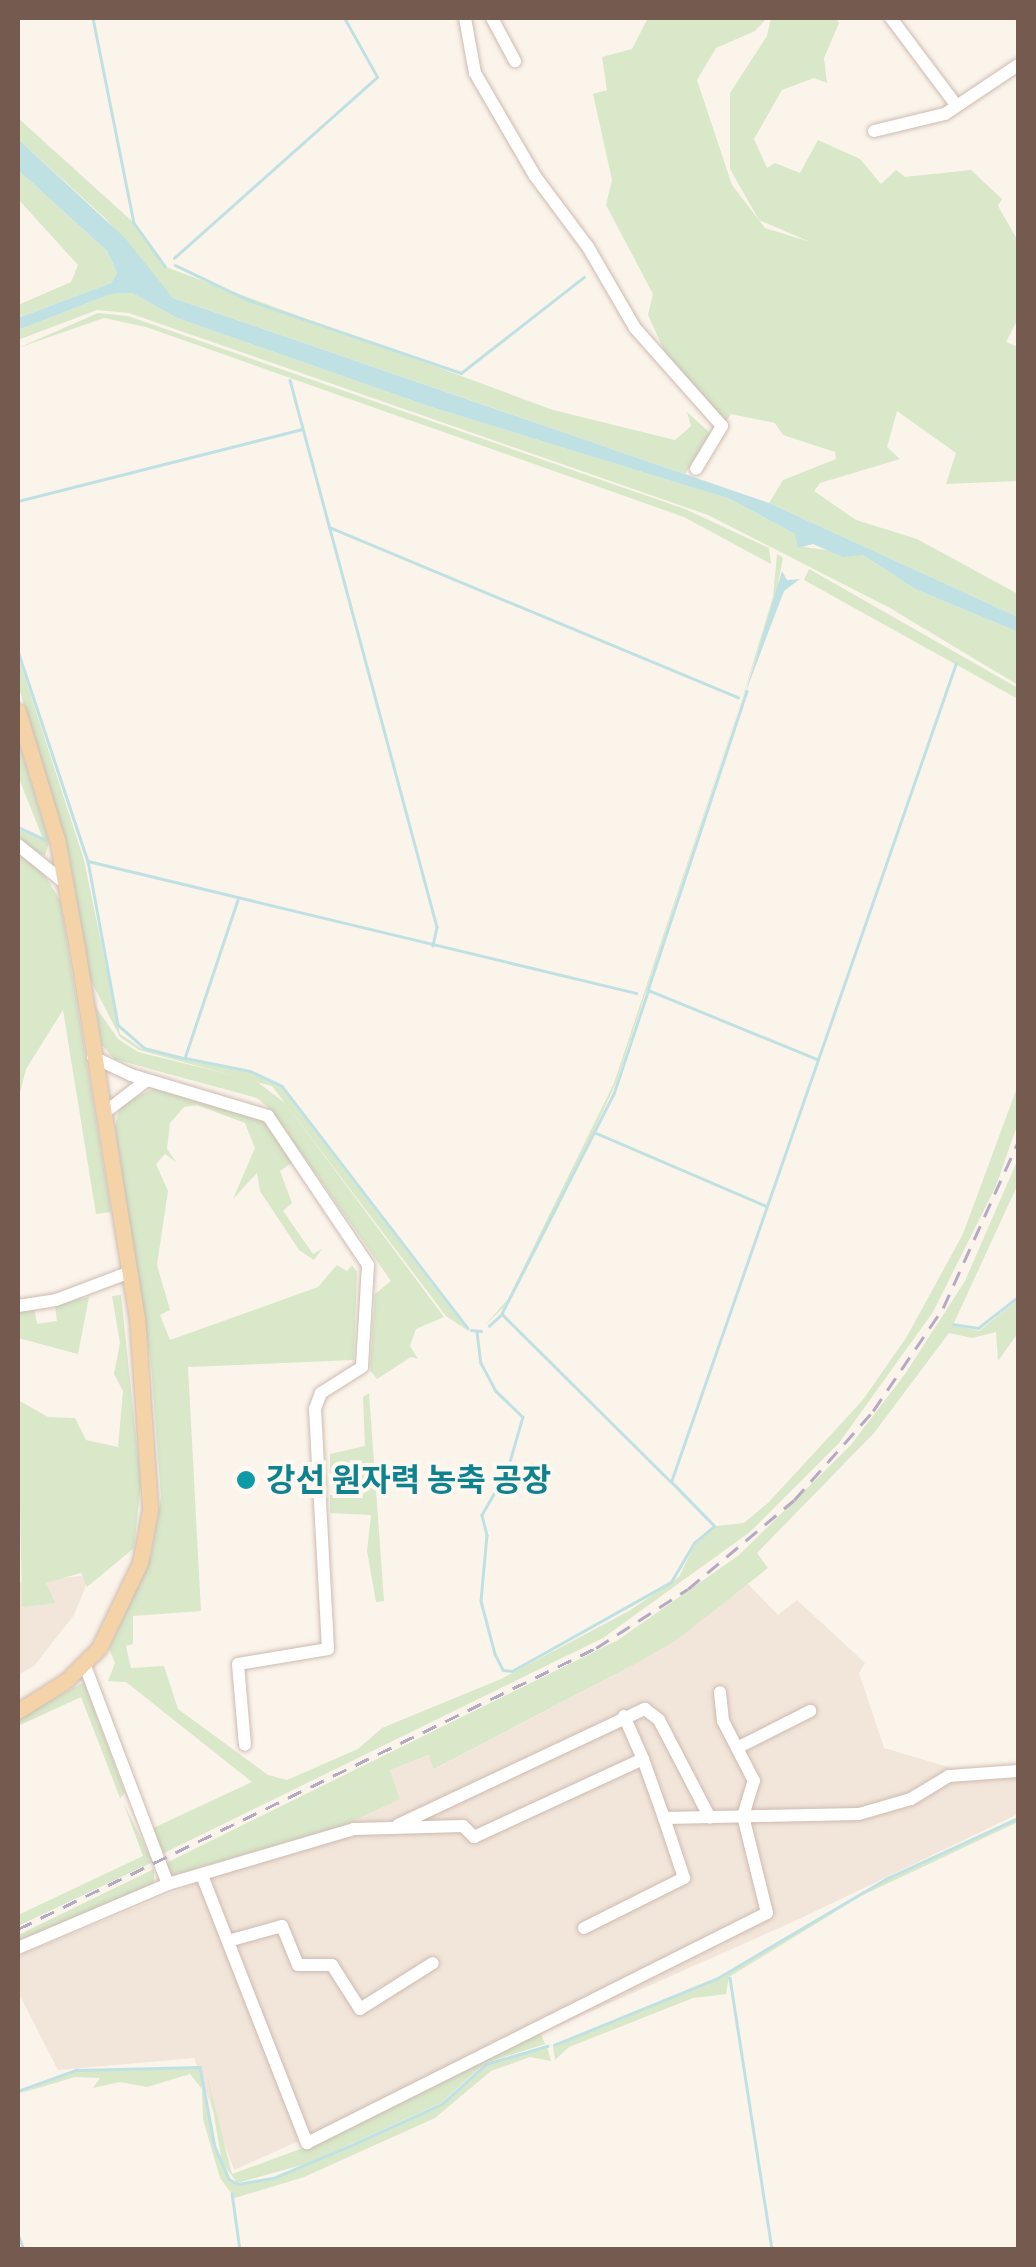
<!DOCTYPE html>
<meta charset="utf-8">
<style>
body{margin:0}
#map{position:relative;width:1036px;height:2267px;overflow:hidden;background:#fbf4eb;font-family:Poppins,"Noto Sans KR",sans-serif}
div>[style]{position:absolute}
.residential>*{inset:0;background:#f2e5d9}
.green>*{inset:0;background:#d8e8c9}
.water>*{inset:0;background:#c0e1e4}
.stream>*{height:2.5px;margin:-1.25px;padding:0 1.25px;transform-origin:1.25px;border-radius:1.25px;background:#c0e1e4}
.roads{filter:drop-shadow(0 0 2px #cdbbb1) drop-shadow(0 0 2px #cdbbb1)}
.minor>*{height:12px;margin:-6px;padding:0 6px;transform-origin:6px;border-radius:6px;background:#fff}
.major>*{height:15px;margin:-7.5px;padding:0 7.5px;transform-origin:7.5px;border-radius:7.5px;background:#f4d3a9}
.rail>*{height:2.5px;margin-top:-1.25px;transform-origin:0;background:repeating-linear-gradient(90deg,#b6a9c5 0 15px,transparent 0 25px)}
.dots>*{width:28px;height:28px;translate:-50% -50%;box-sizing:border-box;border:5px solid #fef8f1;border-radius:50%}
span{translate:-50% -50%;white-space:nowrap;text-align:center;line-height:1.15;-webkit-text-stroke:8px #fef8f1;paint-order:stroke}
.culture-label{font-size:32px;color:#0d838f;font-weight:700}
.left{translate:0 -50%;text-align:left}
.frame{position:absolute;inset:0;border:20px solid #755a4f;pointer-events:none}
</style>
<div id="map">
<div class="residential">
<div style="clip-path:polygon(90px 1575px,74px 1615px,34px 1666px,18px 1675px,18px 1583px)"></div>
<div style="clip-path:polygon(748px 1584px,778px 1615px,797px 1600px,865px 1663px,859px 1673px,884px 1748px,955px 1769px,1018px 1768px,1018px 1814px,797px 1920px,234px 2170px,194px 2058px,58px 2070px,18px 1992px,18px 1956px,400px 1799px,390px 1770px,430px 1755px,435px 1769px,631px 1666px)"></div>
</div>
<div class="green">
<div style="clip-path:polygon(648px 18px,767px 18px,755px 31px,716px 48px,697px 80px,732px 185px,765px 228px,810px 242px,759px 220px,730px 169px,730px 93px,767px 36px,771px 18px,836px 18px,839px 23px,824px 58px,827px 83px,814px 78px,782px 90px,754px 139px,767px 168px,775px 163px,800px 173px,818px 140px,860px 159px,881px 184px,896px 170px,905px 177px,971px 170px,1002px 199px,998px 206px,1018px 241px,1018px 319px,1006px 342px,1018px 347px,1018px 481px,946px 484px,956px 453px,897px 411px,887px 447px,900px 459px,820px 483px,814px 491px,856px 520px,917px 539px,1018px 594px,1018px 617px,769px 503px,783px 480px,836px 459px,835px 452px,783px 435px,775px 423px,731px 414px,726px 422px,675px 374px,648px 315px,653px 294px,606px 205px,612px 180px,593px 94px,607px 90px,602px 57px,632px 49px)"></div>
<div style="clip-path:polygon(18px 118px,134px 223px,163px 266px,553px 410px,675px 440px,691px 426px,687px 412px,710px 433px,685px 474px,173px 298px,106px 219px,18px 139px)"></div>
<div style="clip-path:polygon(18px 170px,107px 251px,117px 273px,111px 283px,18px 318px,18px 305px,71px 282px,78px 265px,18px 199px)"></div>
<div style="clip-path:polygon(132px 293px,177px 318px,428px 406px,730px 499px,795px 534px,804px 547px,863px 555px,915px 589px,1018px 632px,1018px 685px,890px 608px,708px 515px,129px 313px,97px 310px,18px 340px,18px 330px,111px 294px)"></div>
<div style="clip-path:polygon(98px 313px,128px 316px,685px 509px,769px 548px,771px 564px,684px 517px,146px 327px,104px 318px,18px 348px)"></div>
<div style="clip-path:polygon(777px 554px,783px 558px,775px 599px,616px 1083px,558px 1208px,515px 1291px,504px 1307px,485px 1325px,508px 1299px,614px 1083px,742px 699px,773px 597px)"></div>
<div style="clip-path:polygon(809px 569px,1018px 688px,1018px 699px,804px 580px)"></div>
<div style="clip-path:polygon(18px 656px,84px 860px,120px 1034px,144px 1050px,250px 1073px,281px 1087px,467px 1330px,446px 1316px,272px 1086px,139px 1050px,120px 1037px,90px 979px,69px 855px,18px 685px)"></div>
<div style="clip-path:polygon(18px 739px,49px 842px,45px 856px,18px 841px,18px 829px,43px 839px,18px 776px)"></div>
<div style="clip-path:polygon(18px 853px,42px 871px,60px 900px,111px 1212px,96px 1214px,63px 1010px,26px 1069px,18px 1101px)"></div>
<div style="clip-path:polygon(95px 1006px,118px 1039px,138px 1052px,256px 1081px,285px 1103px,444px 1317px,416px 1329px,410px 1346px,418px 1359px,411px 1357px,377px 1379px,370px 1370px,375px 1294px,391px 1281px,272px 1111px,257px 1098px,114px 1059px,102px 1045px)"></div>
<div style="clip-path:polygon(1018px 1085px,1018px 1123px,996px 1186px,933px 1312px,839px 1443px,750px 1532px,603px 1638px,160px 1855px,151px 1829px,252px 1782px,126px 1682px,108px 1681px,115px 1663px,109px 1649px,151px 1556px,161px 1497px,151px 1364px,115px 1127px,120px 1106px,156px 1087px,265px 1119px,293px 1162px,280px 1171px,292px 1203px,283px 1211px,313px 1254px,322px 1249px,314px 1260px,299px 1250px,260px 1191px,257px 1173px,233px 1199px,255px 1148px,245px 1123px,197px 1105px,184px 1107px,170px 1123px,167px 1149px,176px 1162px,165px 1154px,156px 1164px,168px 1191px,157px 1265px,170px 1310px,160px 1315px,170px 1340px,318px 1287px,337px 1265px,347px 1271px,352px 1265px,357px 1272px,354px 1360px,188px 1367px,201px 1611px,133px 1616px,133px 1644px,126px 1646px,131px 1668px,164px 1666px,178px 1709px,268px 1775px,287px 1780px,358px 1749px,382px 1728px,501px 1679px,629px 1611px,679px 1577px,695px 1544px,716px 1526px,744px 1523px,768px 1503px,862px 1401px,906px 1338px,963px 1234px)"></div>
<div style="clip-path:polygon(1018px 1159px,1018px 1184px,953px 1325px,979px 1331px,1018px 1300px,1018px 1333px,998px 1361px,996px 1332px,972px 1338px,949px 1333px,874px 1433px,757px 1553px,768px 1568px,675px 1641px,631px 1666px,434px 1769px,429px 1755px,390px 1770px,400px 1799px,342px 1826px,171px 1876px,166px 1863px,618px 1640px,739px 1555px,850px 1446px,905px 1374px,965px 1281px)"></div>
<div style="clip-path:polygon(121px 1295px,141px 1484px,134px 1548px,87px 1587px,81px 1573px,46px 1583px,55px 1603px,22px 1607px,18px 1400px,48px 1417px,75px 1418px,86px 1440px,118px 1447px,123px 1391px,114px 1374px,120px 1343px,112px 1296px)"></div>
<div style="clip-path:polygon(89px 1297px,78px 1354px,18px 1338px,18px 1309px,34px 1307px,37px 1324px,57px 1321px,55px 1305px)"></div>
<div style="clip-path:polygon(369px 1393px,384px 1601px,376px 1602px,367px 1551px,371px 1515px,330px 1513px,330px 1495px,361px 1494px,360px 1471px,330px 1473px,330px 1454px,365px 1446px,363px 1397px)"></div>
<div style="clip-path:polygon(84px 1682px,125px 1793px,120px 1798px,81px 1697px,18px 1726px,18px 1719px)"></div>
<div style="clip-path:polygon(123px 1802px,153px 1862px,18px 1926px,18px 1915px,143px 1856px)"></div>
<div style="clip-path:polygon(1018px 1820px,1018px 1822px,861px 1896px,729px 1977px,726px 1994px,693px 1998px,569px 2047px,555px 2060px,553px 2046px,716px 1980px,879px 1884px)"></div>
<div style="clip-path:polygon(154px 1869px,154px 1885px,139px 1895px,18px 1942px,18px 1935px)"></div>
<div style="clip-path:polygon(540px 2031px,545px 2044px,485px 2063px,441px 2103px,309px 2163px,237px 2183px,222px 2162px,207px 2075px,232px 2174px,303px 2148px)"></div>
<div style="clip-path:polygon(547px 2047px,551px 2061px,530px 2057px,491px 2071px,435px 2118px,304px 2177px,235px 2198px,220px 2178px,203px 2119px,202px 2089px,190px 2074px,147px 2087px,120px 2082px,93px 2088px,100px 2078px,75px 2077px,18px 2094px,76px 2071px,200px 2068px,215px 2147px,228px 2180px,238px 2185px,276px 2178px,356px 2144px,442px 2104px,486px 2064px)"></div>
</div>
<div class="water">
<div style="clip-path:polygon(18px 139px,125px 238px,173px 298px,769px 503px,1018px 617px,1018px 632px,915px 589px,863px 555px,843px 557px,813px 544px,798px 548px,795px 534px,730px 499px,428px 406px,177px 318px,132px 293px,111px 294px,18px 330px,18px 318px,111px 283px,117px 273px,107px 251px,18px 170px)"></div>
<div style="clip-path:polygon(782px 571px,787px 580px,800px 579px,784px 591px,745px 694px)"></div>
</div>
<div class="stream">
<div style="left:93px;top:18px;width:209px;rotate:78.7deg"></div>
<div style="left:134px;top:223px;width:53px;rotate:54.2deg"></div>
<div style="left:174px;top:258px;width:272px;rotate:-41.7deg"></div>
<div style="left:377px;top:77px;width:68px;rotate:-119.2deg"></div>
<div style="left:175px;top:265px;width:81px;rotate:25.6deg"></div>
<div style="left:248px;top:300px;width:225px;rotate:18.9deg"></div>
<div style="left:461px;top:373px;width:156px;rotate:-38deg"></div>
<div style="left:290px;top:380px;width:566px;rotate:74.96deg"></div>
<div style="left:437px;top:927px;width:19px;rotate:102deg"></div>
<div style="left:18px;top:501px;width:293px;rotate:-14.2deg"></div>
<div style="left:329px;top:527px;width:443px;rotate:22.6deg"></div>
<div style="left:18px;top:651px;width:221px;rotate:71.6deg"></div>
<div style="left:88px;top:861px;width:167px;rotate:79.6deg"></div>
<div style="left:118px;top:1025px;width:35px;rotate:41deg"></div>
<div style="left:144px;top:1048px;width:40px;rotate:14.4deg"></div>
<div style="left:747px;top:691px;width:315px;rotate:108.3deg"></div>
<div style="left:648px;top:990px;width:183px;rotate:22.2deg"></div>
<div style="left:18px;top:827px;width:29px;rotate:25deg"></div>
<div style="left:88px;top:861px;width:564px;rotate:13.54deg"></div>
<div style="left:238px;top:900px;width:167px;rotate:108.5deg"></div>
<div style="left:185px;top:1058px;width:66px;rotate:11.3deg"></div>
<div style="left:250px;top:1071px;width:35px;rotate:25deg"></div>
<div style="left:282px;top:1086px;width:305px;rotate:52.5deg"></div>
<div style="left:648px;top:992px;width:108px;rotate:108.4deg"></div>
<div style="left:614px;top:1094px;width:247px;rotate:117deg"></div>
<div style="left:502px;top:1314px;width:237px;rotate:44.8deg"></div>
<div style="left:596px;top:1133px;width:185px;rotate:23.2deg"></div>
<div style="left:953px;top:1324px;width:25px;rotate:9deg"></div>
<div style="left:978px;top:1328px;width:51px;rotate:-37.8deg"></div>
<div style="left:489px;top:1326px;width:18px;rotate:-43deg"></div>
<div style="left:471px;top:1330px;width:10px;rotate:6deg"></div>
<div style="left:477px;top:1332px;width:31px;rotate:83deg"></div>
<div style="left:481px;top:1363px;width:32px;rotate:62deg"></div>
<div style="left:496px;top:1391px;width:37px;rotate:44deg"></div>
<div style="left:523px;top:1417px;width:57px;rotate:106.2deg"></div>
<div style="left:507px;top:1472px;width:50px;rotate:120.2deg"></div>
<div style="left:482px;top:1515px;width:21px;rotate:76deg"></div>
<div style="left:487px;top:1535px;width:66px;rotate:95.2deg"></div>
<div style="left:481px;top:1601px;width:55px;rotate:75.2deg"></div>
<div style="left:495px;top:1654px;width:18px;rotate:63deg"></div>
<div style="left:503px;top:1670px;width:9px;rotate:6deg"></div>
<div style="left:512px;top:1671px;width:182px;rotate:-29.2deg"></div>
<div style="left:671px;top:1582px;width:45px;rotate:-59.5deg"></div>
<div style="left:694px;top:1543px;width:26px;rotate:-40deg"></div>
<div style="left:714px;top:1526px;width:62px;rotate:-134.3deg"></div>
<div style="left:671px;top:1482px;width:867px;rotate:-70.81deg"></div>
<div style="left:730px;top:1978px;width:275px;rotate:81.2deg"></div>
<div style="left:554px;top:2045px;width:175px;rotate:-22.2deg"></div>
<div style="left:716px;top:1979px;width:197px;rotate:-30.5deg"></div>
<div style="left:886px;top:1879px;width:145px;rotate:-24.8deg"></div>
<div style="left:18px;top:2091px;width:62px;rotate:-19.9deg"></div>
<div style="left:76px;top:2070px;width:124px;rotate:-1.4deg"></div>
<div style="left:200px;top:2067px;width:81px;rotate:79.4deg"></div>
<div style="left:215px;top:2147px;width:35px;rotate:66deg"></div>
<div style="left:229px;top:2179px;width:10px;rotate:29deg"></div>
<div style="left:238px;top:2184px;width:39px;rotate:-10deg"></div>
<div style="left:276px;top:2177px;width:87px;rotate:-23deg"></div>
<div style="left:356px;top:2143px;width:94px;rotate:-24.4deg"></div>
<div style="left:442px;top:2104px;width:59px;rotate:-42.3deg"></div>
<div style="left:486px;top:2064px;width:64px;rotate:-16.4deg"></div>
<div style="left:232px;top:2193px;width:58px;rotate:82deg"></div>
<div style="left:18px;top:2234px;width:17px;rotate:69deg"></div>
</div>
<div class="roads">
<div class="minor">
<div style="left:465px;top:18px;width:56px;rotate:79.7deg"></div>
<div style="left:475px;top:73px;width:119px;rotate:59.8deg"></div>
<div style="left:535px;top:176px;width:89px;rotate:53.3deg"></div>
<div style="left:588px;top:247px;width:94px;rotate:59.9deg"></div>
<div style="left:635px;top:328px;width:131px;rotate:48.4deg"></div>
<div style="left:722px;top:426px;width:50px;rotate:121.2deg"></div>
<div style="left:492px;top:18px;width:49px;rotate:61.9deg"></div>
<div style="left:891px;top:18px;width:109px;rotate:53.2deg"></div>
<div style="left:874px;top:131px;width:73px;rotate:-13.5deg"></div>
<div style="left:945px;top:114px;width:88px;rotate:-33.9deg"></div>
<div style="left:18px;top:845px;width:60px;rotate:39deg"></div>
<div style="left:93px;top:1057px;width:42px;rotate:25.3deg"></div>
<div style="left:131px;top:1075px;width:143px;rotate:16.7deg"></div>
<div style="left:268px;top:1116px;width:179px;rotate:56.1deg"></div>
<div style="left:368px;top:1265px;width:102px;rotate:93.4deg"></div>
<div style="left:362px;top:1367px;width:49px;rotate:147.6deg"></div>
<div style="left:321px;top:1393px;width:17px;rotate:111deg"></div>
<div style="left:315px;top:1409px;width:240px;rotate:86.9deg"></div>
<div style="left:328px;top:1649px;width:91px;rotate:170.5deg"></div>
<div style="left:238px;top:1664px;width:81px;rotate:85.1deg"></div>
<div style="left:104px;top:1113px;width:54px;rotate:-37.5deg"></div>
<div style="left:18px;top:1306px;width:38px;rotate:-9deg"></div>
<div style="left:56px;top:1300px;width:79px;rotate:-20.7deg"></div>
<div style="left:85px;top:1666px;width:233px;rotate:69.2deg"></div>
<div style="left:168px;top:1884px;width:194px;rotate:-16.5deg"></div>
<div style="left:354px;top:1829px;width:109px;rotate:-1.6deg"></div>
<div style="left:463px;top:1826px;width:16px;rotate:45deg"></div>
<div style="left:474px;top:1837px;width:186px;rotate:-24.8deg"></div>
<div style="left:643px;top:1759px;width:63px;rotate:70.4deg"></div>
<div style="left:664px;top:1818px;width:195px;rotate:-1.2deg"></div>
<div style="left:859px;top:1814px;width:54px;rotate:-16.1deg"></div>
<div style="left:911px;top:1799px;width:44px;rotate:-31.2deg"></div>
<div style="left:949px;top:1776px;width:69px;rotate:-4.1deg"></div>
<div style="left:624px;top:1716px;width:47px;rotate:66.2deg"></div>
<div style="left:739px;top:1747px;width:80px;rotate:-26.9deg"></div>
<div style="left:398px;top:1825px;width:273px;rotate:-25.2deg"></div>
<div style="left:645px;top:1709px;width:18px;rotate:38deg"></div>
<div style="left:659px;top:1720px;width:110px;rotate:62.5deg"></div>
<div style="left:203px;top:1878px;width:285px;rotate:68.6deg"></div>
<div style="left:307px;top:2143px;width:514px;rotate:-26.57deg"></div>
<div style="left:767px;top:1913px;width:100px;rotate:-103.9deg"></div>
<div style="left:743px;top:1816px;width:37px;rotate:-73deg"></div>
<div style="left:754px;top:1781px;width:68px;rotate:-117.3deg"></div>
<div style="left:723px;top:1721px;width:29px;rotate:-96deg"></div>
<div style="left:584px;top:1928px;width:112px;rotate:-26.6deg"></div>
<div style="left:684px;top:1878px;width:63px;rotate:-108.4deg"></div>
<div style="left:228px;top:1941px;width:56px;rotate:-15.5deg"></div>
<div style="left:282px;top:1926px;width:42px;rotate:67.7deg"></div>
<div style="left:298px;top:1965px;width:34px"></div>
<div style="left:332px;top:1965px;width:52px;rotate:57.5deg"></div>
<div style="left:360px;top:2009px;width:86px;rotate:-32.2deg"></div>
<div style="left:18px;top:1948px;width:163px;rotate:-23.1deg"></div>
</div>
<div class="major">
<div style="left:18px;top:711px;width:134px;rotate:73.1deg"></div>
<div style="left:57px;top:839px;width:111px;rotate:79.6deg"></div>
<div style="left:77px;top:948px;width:374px;rotate:80.8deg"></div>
<div style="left:137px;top:1317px;width:193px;rotate:86.1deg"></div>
<div style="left:150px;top:1510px;width:54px;rotate:100.7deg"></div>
<div style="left:140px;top:1563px;width:94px;rotate:115.8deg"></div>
<div style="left:99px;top:1648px;width:45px;rotate:135deg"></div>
<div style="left:67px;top:1680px;width:58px;rotate:147.7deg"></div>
</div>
</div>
<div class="rail">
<div style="left:18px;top:1929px;width:643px;rotate:-25.93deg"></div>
<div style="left:596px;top:1648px;width:109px;rotate:-32.7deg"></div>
<div style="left:688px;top:1589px;width:138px;rotate:-40deg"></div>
<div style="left:794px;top:1500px;width:119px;rotate:-48.4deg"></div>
<div style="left:873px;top:1411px;width:125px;rotate:-55.8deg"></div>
<div style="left:943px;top:1308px;width:182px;rotate:-65.7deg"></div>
</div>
<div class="dots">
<div style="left:246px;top:1480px;background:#0f9aa8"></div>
</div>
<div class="culture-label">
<span class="left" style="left:266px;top:1480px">강선 원자력 농축 공장</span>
</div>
<div class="frame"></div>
</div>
